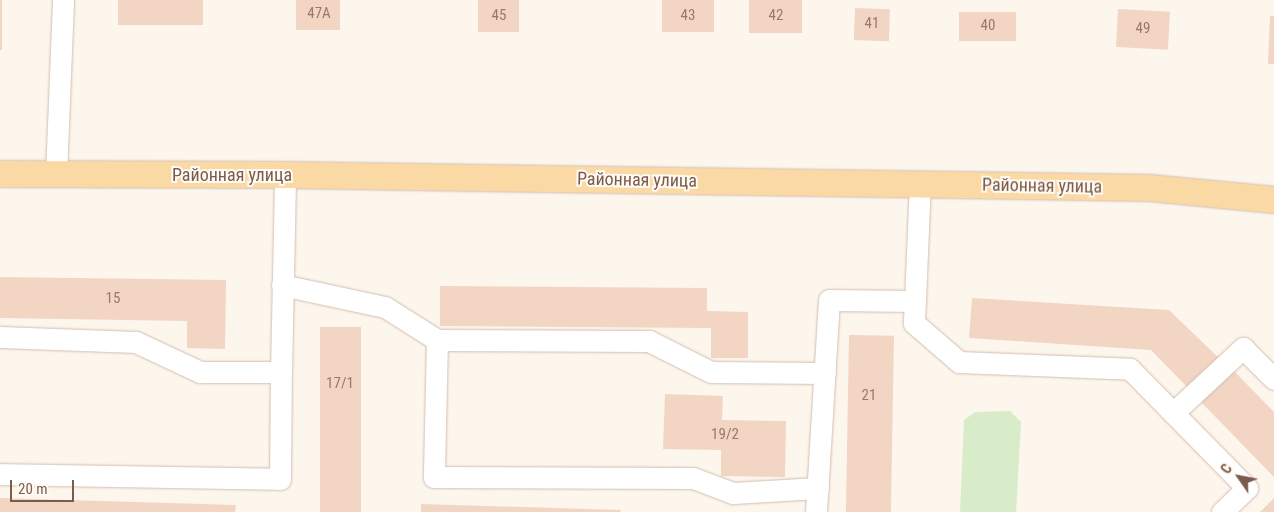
<!DOCTYPE html>
<meta charset="utf-8">
<style>
body{margin:0}
#map{position:relative;width:1274px;height:512px;overflow:hidden;background:#fdf6ec;font-family:"Roboto Condensed",sans-serif}
div>[style]{position:absolute}
.green>*{inset:0;background:#d8ecc9}
.building>*{inset:0;background:#f3d5c3;transform-origin:0 0}
.roads{filter:drop-shadow(0 0 1px #d1beb0) drop-shadow(0 0 1px #d1beb0)}
.minor>*{height:21px;margin:-10.5px;padding:0 10.5px;transform-origin:10.5px;border-radius:10.5px;background:#fff}
.major>*{height:26px;margin:-13px;padding:0 13px;transform-origin:13px;border-radius:13px;background:#fbd9a5}
span{translate:-50% -50%;white-space:nowrap;text-align:center;line-height:1.15;-webkit-text-stroke:4px #fffaf3;paint-order:stroke}
.number-label{font-size:15px;color:#987a6a}
.number-label span{-webkit-text-stroke-width:0}
.street-label{font-size:18px;color:#7a5c4d}
.north{position:absolute;left:1214px;top:452px;width:50px;height:50px;-webkit-text-stroke:4px #fffaf3;paint-order:stroke;rotate:303deg;font-size:14px;font-weight:700;line-height:20px;text-align:center;color:#7a5c4d}
.north::after{content:'';display:block;margin:auto;width:18px;height:22px;background:#7a5c4d;clip-path:polygon(50% 0,100% 100%,50% 72%,0 100%)}
.scale{position:absolute;left:10px;top:480px;width:64px;height:22px;box-sizing:border-box;border:2px solid #7a5c4d;border-top:0;padding-left:6px;font-size:15px;line-height:18px;white-space:nowrap;color:#7a5c4d;-webkit-text-stroke:4px #fffaf3;paint-order:stroke}
</style>
<div id="map">
<div class="green">
<div style="clip-path:polygon(1010px 411px,1021px 422px,1016px 512px,960px 512px,964px 420px,975px 412px)"></div>
</div>
<div class="building">
<div style="left:0;top:0;width:2px;height:50px"></div>
<div style="left:118px;top:0;width:85px;height:25px"></div>
<div style="left:296px;top:0;width:44px;height:30px"></div>
<div style="left:478px;top:0;width:41px;height:32px"></div>
<div style="left:662px;top:0;width:52px;height:32px"></div>
<div style="left:749px;top:0;width:53px;height:33px"></div>
<div style="left:855px;top:8px;width:35px;height:32px;rotate:2deg"></div>
<div style="left:1118px;top:9px;width:52px;height:38px;rotate:3deg"></div>
<div style="left:959px;top:12px;width:57px;height:29px"></div>
<div style="clip-path:polygon(1270px 16px,1274px 16px,1274px 64px,1268px 64px)"></div>
<div style="clip-path:polygon(0 277px,226px 280px,225px 349px,187px 348px,187px 321px,0 318px)"></div>
<div style="clip-path:polygon(440px 286px,707px 288px,707px 311px,748px 312px,748px 358px,711px 358px,711px 328px,440px 326px)"></div>
<div style="clip-path:polygon(972px 298px,1169px 310px,1221px 360px,1190px 390px,1151px 350px,969px 338px)"></div>
<div style="left:320px;top:327px;width:41px;height:185px"></div>
<div style="left:849px;top:335px;width:45px;height:177px;rotate:1deg"></div>
<div style="clip-path:polygon(1233px 370px,1274px 412px,1274px 477px,1201px 402px)"></div>
<div style="clip-path:polygon(665px 394px,723px 396px,722px 420px,786px 421px,785px 477px,721px 476px,721px 450px,663px 449px)"></div>
<div style="clip-path:polygon(0 498px,236px 505px,235px 512px,0 512px)"></div>
<div style="clip-path:polygon(1274px 498px,1274px 512px,1260px 512px)"></div>
<div style="clip-path:polygon(421px 504px,621px 510px,620px 512px,421px 512px)"></div>
</div>
<div class="roads">
<div class="minor">
<div style="left:56px;top:175px;width:175px;rotate:-87.7deg"></div>
<div style="left:282px;top:285px;width:105px;rotate:12.1deg"></div>
<div style="left:385px;top:307px;width:62px;rotate:32.4deg"></div>
<div style="left:437px;top:340px;width:212px;rotate:0.3deg"></div>
<div style="left:649px;top:341px;width:69px;rotate:26.6deg"></div>
<div style="left:711px;top:372px;width:114px;rotate:0.5deg"></div>
<div style="left:915px;top:301px;width:22px;rotate:93deg"></div>
<div style="left:914px;top:323px;width:60px;rotate:40.9deg"></div>
<div style="left:959px;top:362px;width:171px;rotate:2.3deg"></div>
<div style="left:1130px;top:369px;width:167px;rotate:45.5deg"></div>
<div style="left:1247px;top:488px;width:35px;rotate:136deg"></div>
<div style="left:0;top:337px;width:136px;rotate:2.1deg"></div>
<div style="left:136px;top:342px;width:71px;rotate:25.1deg"></div>
<div style="left:200px;top:372px;width:81px"></div>
<div style="left:281px;top:372px;width:197px;rotate:-88.8deg"></div>
<div style="left:437px;top:340px;width:137px;rotate:91.3deg"></div>
<div style="left:434px;top:477px;width:259px;rotate:0.2deg"></div>
<div style="left:693px;top:478px;width:43px;rotate:20.6deg"></div>
<div style="left:733px;top:493px;width:85px;rotate:-3.4deg"></div>
<div style="left:1173px;top:413px;width:96px;rotate:-42.9deg"></div>
<div style="left:1243px;top:348px;width:44px;rotate:45deg"></div>
<div style="left:0;top:474px;width:280px;rotate:1deg"></div>
<div style="left:280px;top:479px;width:107px;rotate:-89.5deg"></div>
<div style="left:816px;top:512px;width:212px;rotate:-86.5deg"></div>
<div style="left:829px;top:300px;width:86px;rotate:0.7deg"></div>
<div style="left:915px;top:301px;width:117px;rotate:-87.6deg"></div>
</div>
<div class="major">
<div style="left:0;top:174px;width:285px;rotate:0.2deg"></div>
<div style="left:285px;top:175px;width:865px;rotate:0.86deg"></div>
<div style="left:1150px;top:188px;width:125px;rotate:5.5deg"></div>
</div>
</div>
<div class="number-label">
<span style="left:319px;top:14px">47А</span>
<span style="left:499px;top:16px">45</span>
<span style="left:688px;top:16px">43</span>
<span style="left:776px;top:16px">42</span>
<span style="left:872px;top:24px">41</span>
<span style="left:988px;top:26px">40</span>
<span style="left:1143px;top:29px">49</span>
<span style="left:113px;top:299px">15</span>
<span style="left:340px;top:384px">17/1</span>
<span style="left:869px;top:396px">21</span>
<span style="left:725px;top:435px">19/2</span>
</div>
<div class="street-label">
<span style="left:232px;top:175px">Районная улица</span>
<span style="left:637px;top:180px;rotate:1deg">Районная улица</span>
<span style="left:1042px;top:186px;rotate:1deg">Районная улица</span>
</div>
<div class="north">С</div>
<div class="scale">20 m</div>
</div>
